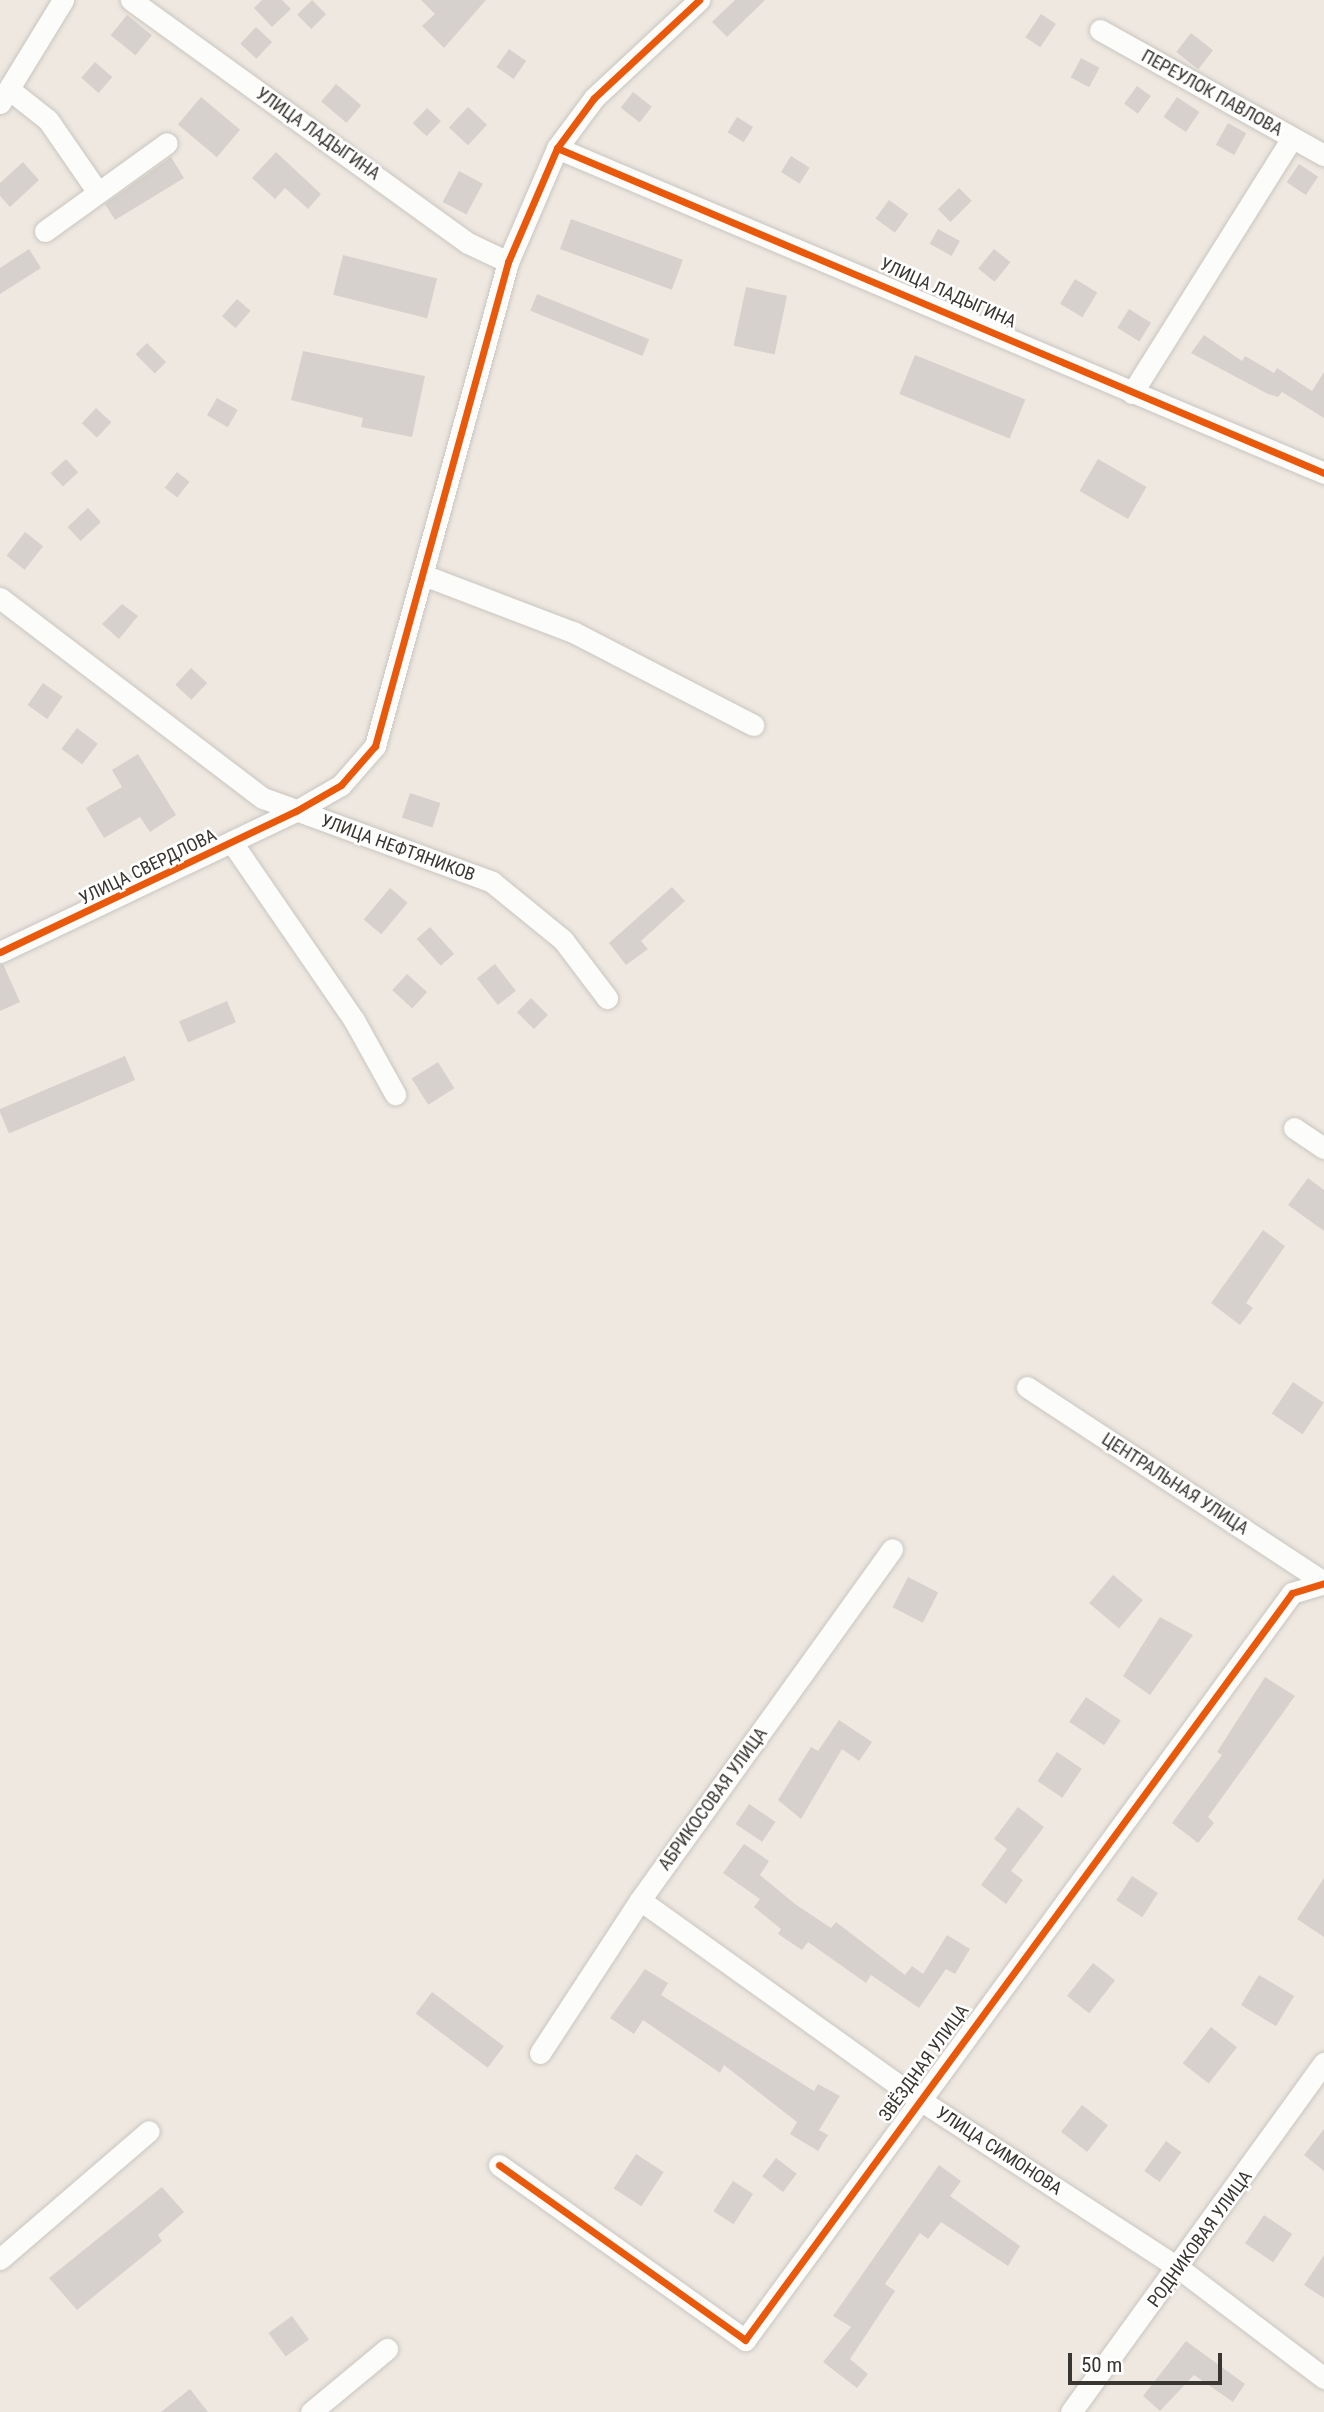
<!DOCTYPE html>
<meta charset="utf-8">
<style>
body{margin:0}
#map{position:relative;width:1324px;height:2412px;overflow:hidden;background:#eee8e1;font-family:"Roboto Condensed",sans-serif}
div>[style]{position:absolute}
.building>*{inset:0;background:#d6d1cc;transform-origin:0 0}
.roads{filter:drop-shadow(0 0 2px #cac5bf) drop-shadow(0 0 2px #cac5bf)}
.minor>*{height:21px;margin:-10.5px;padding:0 10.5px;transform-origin:10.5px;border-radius:10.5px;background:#fcfcfa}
.cycleway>*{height:7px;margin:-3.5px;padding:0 3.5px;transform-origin:3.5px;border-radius:3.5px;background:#e8590c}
span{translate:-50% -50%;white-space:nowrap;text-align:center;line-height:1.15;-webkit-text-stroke:5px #fff;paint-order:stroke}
.street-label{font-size:18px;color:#393530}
.scale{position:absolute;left:1068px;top:2353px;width:154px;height:32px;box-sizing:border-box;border:4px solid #393530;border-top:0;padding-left:9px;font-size:21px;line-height:24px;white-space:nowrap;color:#393530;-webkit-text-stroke:5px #fff;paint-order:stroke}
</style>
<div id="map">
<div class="building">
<div style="clip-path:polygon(262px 0,282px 0,291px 9px,272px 27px,254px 8px)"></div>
<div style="left:312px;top:0;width:20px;height:21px;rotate:45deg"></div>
<div style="clip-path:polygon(421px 0,486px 0,444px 48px,422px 26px,435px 14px)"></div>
<div style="clip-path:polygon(735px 0,765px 0,727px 37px,712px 22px)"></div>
<div style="left:1041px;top:14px;width:18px;height:28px;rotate:34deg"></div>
<div style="left:127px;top:15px;width:32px;height:26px;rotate:39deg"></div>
<div style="left:256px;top:27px;width:22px;height:23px;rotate:43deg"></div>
<div style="left:1191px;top:33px;width:28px;height:24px;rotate:38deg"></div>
<div style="left:509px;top:49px;width:21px;height:22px;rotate:35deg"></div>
<div style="left:1081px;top:58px;width:21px;height:22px;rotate:28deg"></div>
<div style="left:95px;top:62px;width:23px;height:21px;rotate:41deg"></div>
<div style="left:336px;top:84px;width:33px;height:23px;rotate:40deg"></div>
<div style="left:1137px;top:86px;width:17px;height:22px;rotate:36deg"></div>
<div style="left:633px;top:92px;width:24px;height:20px;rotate:38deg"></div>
<div style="left:201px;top:97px;width:51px;height:36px;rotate:40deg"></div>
<div style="left:1177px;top:97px;width:27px;height:24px;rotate:34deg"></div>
<div style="left:468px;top:107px;width:26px;height:28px;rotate:43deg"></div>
<div style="left:427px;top:108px;width:19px;height:21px;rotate:43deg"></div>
<div style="left:737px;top:117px;width:19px;height:18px;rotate:32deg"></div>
<div style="left:1228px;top:123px;width:21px;height:25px;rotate:29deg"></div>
<div style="clip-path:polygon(276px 152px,321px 194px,308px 209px,285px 188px,275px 199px,252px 178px)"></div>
<div style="left:791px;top:156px;width:22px;height:19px;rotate:32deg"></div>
<div style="clip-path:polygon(171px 157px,184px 178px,115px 220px,105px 204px)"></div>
<div style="clip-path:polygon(23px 162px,39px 180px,10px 207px,0 196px,0 183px)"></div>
<div style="left:1299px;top:164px;width:23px;height:22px;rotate:34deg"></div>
<div style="left:459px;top:171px;width:27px;height:35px;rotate:28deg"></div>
<div style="left:959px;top:188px;width:18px;height:30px;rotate:45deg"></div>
<div style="left:889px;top:200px;width:24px;height:23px;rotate:36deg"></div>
<div style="left:571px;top:219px;width:119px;height:32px;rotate:20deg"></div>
<div style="left:938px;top:229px;width:25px;height:17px;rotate:29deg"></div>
<div style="clip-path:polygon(29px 249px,41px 268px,0 294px,0 268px)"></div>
<div style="left:994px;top:249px;width:21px;height:25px;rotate:39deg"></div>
<div style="left:343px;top:255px;width:97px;height:41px;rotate:14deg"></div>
<div style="left:1075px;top:279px;width:26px;height:29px;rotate:31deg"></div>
<div style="left:746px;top:287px;width:42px;height:60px;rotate:12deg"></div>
<div style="left:537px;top:294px;width:121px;height:18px;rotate:22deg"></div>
<div style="left:237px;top:299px;width:18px;height:23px;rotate:41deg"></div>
<div style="left:1129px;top:309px;width:26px;height:22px;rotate:32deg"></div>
<div style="clip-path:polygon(1204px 335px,1242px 361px,1245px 356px,1274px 373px,1277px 368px,1312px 391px,1324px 372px,1324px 418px,1282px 392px,1278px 397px,1268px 394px,1191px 353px)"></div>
<div style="left:147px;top:343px;width:27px;height:16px;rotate:45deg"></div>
<div style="clip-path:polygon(303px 351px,425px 376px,412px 437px,361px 427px,363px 418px,291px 400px)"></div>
<div style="left:915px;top:355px;width:119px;height:42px;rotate:22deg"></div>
<div style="left:217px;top:398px;width:24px;height:20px;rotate:30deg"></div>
<div style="left:96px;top:408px;width:21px;height:21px;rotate:43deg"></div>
<div style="left:66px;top:459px;width:18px;height:21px;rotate:47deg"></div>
<div style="left:1098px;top:459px;width:56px;height:37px;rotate:30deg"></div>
<div style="left:177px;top:472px;width:16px;height:20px;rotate:38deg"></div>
<div style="left:88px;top:508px;width:19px;height:28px;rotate:47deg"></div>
<div style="left:25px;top:532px;width:23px;height:30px;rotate:38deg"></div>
<div style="clip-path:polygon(122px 604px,138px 616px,119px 639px,102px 624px)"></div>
<div style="left:191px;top:668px;width:22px;height:23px;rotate:43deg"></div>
<div style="left:43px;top:683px;width:24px;height:27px;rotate:35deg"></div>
<div style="left:77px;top:728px;width:26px;height:26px;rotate:37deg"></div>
<div style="clip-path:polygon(138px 754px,176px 815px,150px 832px,140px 817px,104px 838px,86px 808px,122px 787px,112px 770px)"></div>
<div style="left:410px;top:793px;width:32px;height:26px;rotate:18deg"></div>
<div style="clip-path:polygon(672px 887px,685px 901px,641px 941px,648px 949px,626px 965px,609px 943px)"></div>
<div style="left:390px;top:888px;width:23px;height:41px;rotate:40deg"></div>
<div style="left:430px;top:927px;width:36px;height:18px;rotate:48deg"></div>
<div style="clip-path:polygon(3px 964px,20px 1002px,0 1011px,0 965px)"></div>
<div style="left:495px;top:964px;width:34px;height:23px;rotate:52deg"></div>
<div style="left:407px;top:974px;width:27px;height:22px;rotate:42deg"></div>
<div style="left:531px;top:998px;width:24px;height:20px;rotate:45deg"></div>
<div style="left:227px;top:1001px;width:23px;height:52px;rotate:67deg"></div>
<div style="left:125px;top:1056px;width:26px;height:137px;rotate:67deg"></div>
<div style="left:438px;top:1062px;width:31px;height:31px;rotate:58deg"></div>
<div style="clip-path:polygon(1308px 1178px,1324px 1190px,1324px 1231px,1288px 1205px)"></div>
<div style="clip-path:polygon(1263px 1230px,1285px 1246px,1246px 1303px,1253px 1308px,1240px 1325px,1211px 1303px)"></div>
<div style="left:1293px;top:1382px;width:37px;height:38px;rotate:34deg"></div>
<div style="left:1113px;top:1575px;width:39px;height:37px;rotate:40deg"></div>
<div style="left:908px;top:1577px;width:34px;height:34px;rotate:27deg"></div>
<div style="clip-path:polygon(1160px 1617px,1193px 1635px,1150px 1695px,1123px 1676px)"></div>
<div style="clip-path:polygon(1265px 1677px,1295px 1696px,1208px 1817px,1214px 1823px,1198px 1843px,1172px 1823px,1222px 1755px,1217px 1752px)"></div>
<div style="left:1086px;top:1697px;width:42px;height:30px;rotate:34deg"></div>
<div style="clip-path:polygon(839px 1720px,872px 1742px,859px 1761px,842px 1749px,801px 1819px,778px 1800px,811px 1747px,818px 1751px)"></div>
<div style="left:1057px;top:1752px;width:30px;height:35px;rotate:34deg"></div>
<div style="left:749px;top:1804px;width:32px;height:24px;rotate:34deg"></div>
<div style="clip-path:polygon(1018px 1807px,1044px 1827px,1011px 1871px,1023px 1880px,1006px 1904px,981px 1885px,1007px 1849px,994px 1839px)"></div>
<div style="clip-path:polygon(744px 1844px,769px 1861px,760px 1875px,795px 1904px,831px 1928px,836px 1922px,905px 1975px,912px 1966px,923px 1974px,947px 1935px,970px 1949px,955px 1974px,946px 1969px,919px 2008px,871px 1975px,866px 1983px,808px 1942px,802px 1950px,778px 1934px,781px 1929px,754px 1907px,760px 1899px,723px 1873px)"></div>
<div style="left:1132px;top:1876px;width:31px;height:29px;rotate:33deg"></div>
<div style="clip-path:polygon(1324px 1878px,1324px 1937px,1297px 1919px)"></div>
<div style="left:1093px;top:1963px;width:28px;height:42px;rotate:38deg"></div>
<div style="clip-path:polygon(645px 1969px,668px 1983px,661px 1995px,814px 2091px,818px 2084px,840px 2096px,819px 2130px,828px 2135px,818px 2151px,790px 2134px,797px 2122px,724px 2065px,720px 2073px,643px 2020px,634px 2034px,610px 2018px)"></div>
<div style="left:1259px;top:1975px;width:41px;height:35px;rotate:31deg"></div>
<div style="left:432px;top:1992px;width:90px;height:27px;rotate:37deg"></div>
<div style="left:1211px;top:2027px;width:33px;height:46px;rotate:38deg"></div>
<div style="left:1082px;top:2105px;width:33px;height:34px;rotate:38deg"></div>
<div style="clip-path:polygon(1324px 2129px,1324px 2171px,1304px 2155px)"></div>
<div style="left:1166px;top:2141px;width:19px;height:37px;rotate:36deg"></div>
<div style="left:636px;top:2154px;width:33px;height:41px;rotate:33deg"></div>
<div style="left:776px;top:2158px;width:26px;height:23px;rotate:37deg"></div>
<div style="clip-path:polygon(939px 2165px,961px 2181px,950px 2196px,1020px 2246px,1008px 2266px,941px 2222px,928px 2239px,920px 2233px,885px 2284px,895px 2291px,850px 2359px,868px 2374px,857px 2388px,823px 2362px,851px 2327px,833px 2316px)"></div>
<div style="left:733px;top:2181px;width:24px;height:36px;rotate:33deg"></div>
<div style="clip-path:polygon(162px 2187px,184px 2212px,158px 2235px,162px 2241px,77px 2310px,49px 2278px)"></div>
<div style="left:1264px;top:2215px;width:34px;height:34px;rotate:34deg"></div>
<div style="clip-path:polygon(1324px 2255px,1324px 2298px,1304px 2285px)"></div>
<div style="left:292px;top:2316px;width:29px;height:29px;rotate:54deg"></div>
<div style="clip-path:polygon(1186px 2341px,1245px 2384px,1233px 2402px,1194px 2375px,1160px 2411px,1143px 2396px)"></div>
<div style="clip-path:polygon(190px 2389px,208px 2412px,161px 2412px)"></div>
</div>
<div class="roads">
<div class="minor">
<div style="left:131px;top:0;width:415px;rotate:35.8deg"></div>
<div style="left:468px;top:243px;width:44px;rotate:25.4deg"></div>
<div style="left:1100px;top:30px;width:257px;rotate:29.2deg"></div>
<div style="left:10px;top:90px;width:48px;rotate:38.3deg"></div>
<div style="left:48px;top:120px;width:86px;rotate:55.4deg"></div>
<div style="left:0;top:103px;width:121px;rotate:-58.5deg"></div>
<div style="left:557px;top:148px;width:833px;rotate:22.96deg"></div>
<div style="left:45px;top:231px;width:150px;rotate:-35.8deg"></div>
<div style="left:1132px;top:393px;width:301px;rotate:-57.9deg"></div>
<div style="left:426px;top:576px;width:157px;rotate:20.9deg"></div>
<div style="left:573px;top:632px;width:203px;rotate:27.3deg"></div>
<div style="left:0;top:598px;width:330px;rotate:37.3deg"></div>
<div style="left:263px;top:798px;width:244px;rotate:20.1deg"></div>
<div style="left:492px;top:882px;width:92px;rotate:39.2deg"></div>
<div style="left:563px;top:940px;width:73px;rotate:52.8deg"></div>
<div style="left:233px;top:844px;width:214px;rotate:55.5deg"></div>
<div style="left:354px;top:1020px;width:85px;rotate:61deg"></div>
<div style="left:0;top:952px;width:328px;rotate:-25.5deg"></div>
<div style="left:296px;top:811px;width:52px;rotate:-30deg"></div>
<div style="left:341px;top:785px;width:52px;rotate:-48.9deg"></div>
<div style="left:375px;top:746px;width:502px;rotate:-74.63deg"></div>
<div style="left:508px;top:262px;width:124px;rotate:-66.7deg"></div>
<div style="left:557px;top:148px;width:62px;rotate:-53.5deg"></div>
<div style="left:594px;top:98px;width:144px;rotate:-43deg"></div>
<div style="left:1294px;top:1128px;width:36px;rotate:34deg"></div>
<div style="left:1027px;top:1387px;width:355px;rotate:33.3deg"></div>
<div style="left:640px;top:1900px;width:340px;rotate:35.6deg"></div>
<div style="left:917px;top:2098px;width:314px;rotate:33deg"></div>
<div style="left:1180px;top:2269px;width:181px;rotate:37.1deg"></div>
<div style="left:540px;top:2053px;width:183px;rotate:-56.8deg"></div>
<div style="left:640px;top:1900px;width:432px;rotate:-54.3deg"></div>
<div style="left:499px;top:2165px;width:302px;rotate:35.4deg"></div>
<div style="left:745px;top:2340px;width:926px;rotate:-53.79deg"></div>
<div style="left:1292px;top:1593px;width:34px;rotate:-17deg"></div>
<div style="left:0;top:2259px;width:196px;rotate:-40.7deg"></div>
<div style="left:311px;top:2412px;width:99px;rotate:-39.7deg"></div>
<div style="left:1071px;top:2412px;width:431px;rotate:-54.1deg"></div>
</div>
</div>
<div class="cycleway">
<div style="left:557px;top:148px;width:833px;rotate:22.96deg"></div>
<div style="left:0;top:952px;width:328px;rotate:-25.5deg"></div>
<div style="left:296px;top:811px;width:52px;rotate:-30deg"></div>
<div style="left:341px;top:785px;width:52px;rotate:-48.9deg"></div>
<div style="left:375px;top:746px;width:502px;rotate:-74.63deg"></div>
<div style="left:508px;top:262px;width:124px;rotate:-66.7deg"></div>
<div style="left:557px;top:148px;width:62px;rotate:-53.5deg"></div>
<div style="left:594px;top:98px;width:144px;rotate:-43deg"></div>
<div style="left:499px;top:2165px;width:302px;rotate:35.4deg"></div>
<div style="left:745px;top:2340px;width:926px;rotate:-53.79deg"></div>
<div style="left:1292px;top:1593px;width:34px;rotate:-17deg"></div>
</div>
<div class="street-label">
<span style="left:1212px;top:93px;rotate:29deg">ПЕРЕУЛОК ПАВЛОВА</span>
<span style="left:318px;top:134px;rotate:35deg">УЛИЦА ЛАДЫГИНА</span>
<span style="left:948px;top:293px;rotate:24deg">УЛИЦА ЛАДЫГИНА</span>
<span style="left:398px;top:848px;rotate:20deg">УЛИЦА НЕФТЯНИКОВ</span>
<span style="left:148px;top:867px;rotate:-26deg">УЛИЦА СВЕРДЛОВА</span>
<span style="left:1175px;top:1484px;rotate:33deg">ЦЕНТРАЛЬНАЯ УЛИЦА</span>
<span style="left:713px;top:1799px;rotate:-54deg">АБРИКОСОВАЯ УЛИЦА</span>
<span style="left:924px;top:2063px;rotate:-54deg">ЗВЁЗДНАЯ УЛИЦА</span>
<span style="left:999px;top:2151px;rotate:33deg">УЛИЦА СИМОНОВА</span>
<span style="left:1200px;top:2239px;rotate:-54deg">РОДНИКОВАЯ УЛИЦА</span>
</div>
<div class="scale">50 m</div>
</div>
